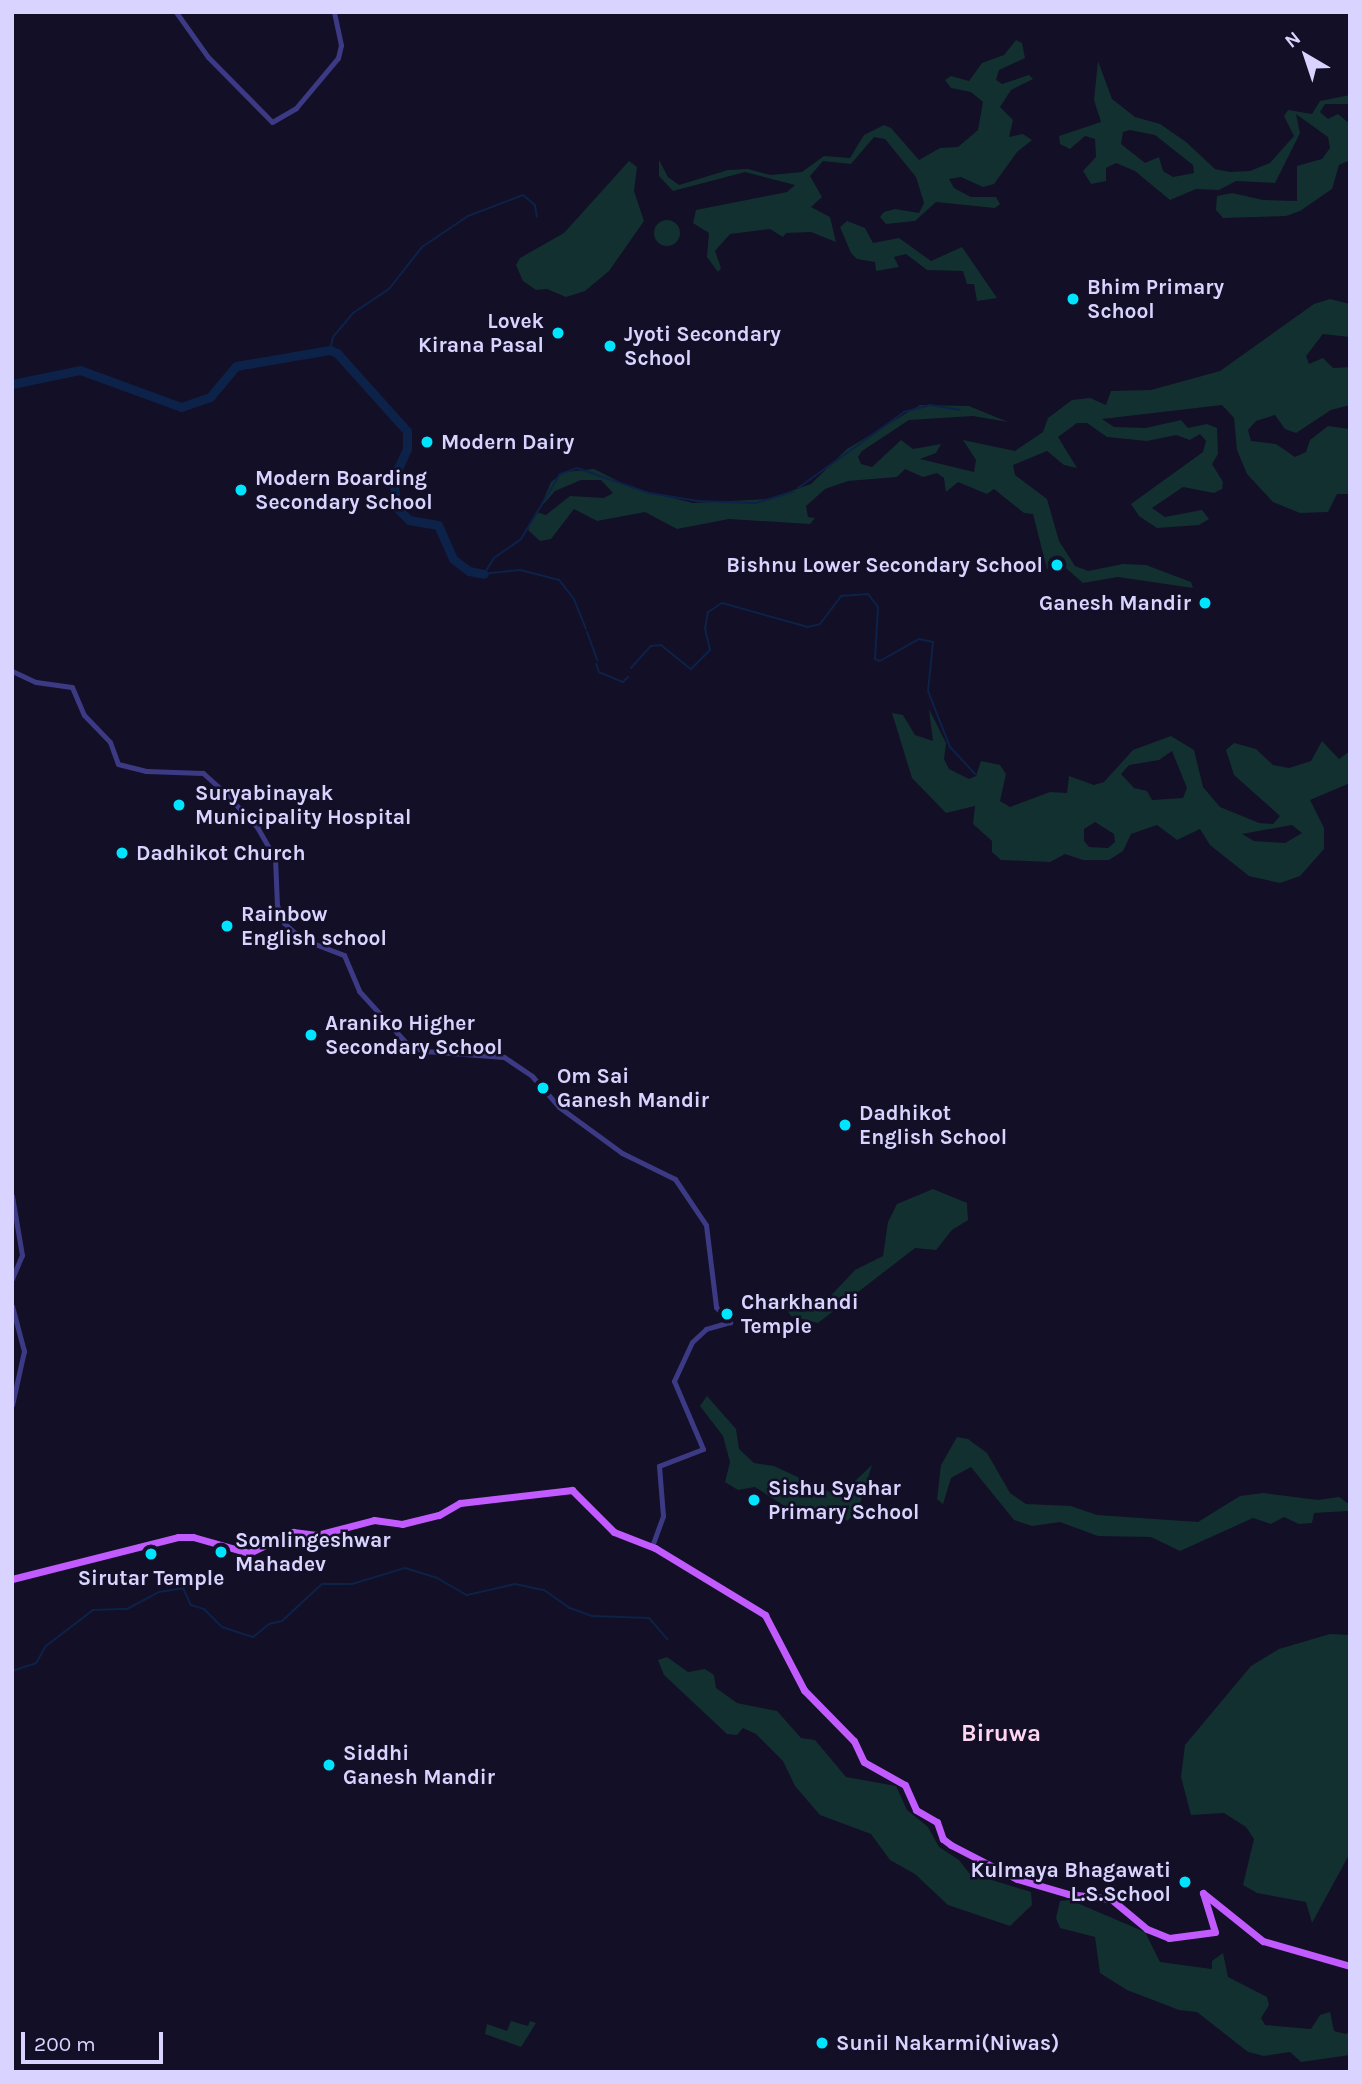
<!DOCTYPE html>
<style>
body{margin:0}
#map{position:relative;width:1362px;height:2084px;overflow:hidden;background:#130f26;font-family:Karla,sans-serif}
div>[style]{position:absolute}
.green>*{inset:0;background:#12302f}
.round{border-radius:50%}
.stream>*{height:2px;margin:-1px;padding:0 1px;transform-origin:1px;border-radius:1px;background:#0c2248}
.river>*{height:9px;margin:-4.5px;padding:0 4.5px;transform-origin:4.5px;border-radius:4.5px;background:#0c2248}
.minor>*{height:5px;margin:-2.5px;padding:0 2.5px;transform-origin:2.5px;border-radius:2.5px;background:#3d3a85}
.major>*{height:7px;margin:-3.5px;padding:0 3.5px;transform-origin:3.5px;border-radius:3.5px;background:#c25bff}
.dots>*{width:19px;height:19px;translate:-50% -50%;box-sizing:border-box;border:4px solid #130f26;border-radius:50%}
span{translate:-50% -50%;white-space:nowrap;text-align:center;line-height:1.15;-webkit-text-stroke:5px #130f26;paint-order:stroke}
.poi-label{font-size:21px;color:#d9d4ff;font-weight:700}
.left{translate:0 -50%;text-align:left}
.right{translate:-100% -50%;text-align:right}
.quarter-label{font-size:24px;color:#ffd6f0;font-weight:700}
.frame{position:absolute;inset:0;border:14px solid #d9d4ff;pointer-events:none}
.north{position:absolute;left:1271px;top:21px;width:70px;height:70px;-webkit-text-stroke:5px #130f26;paint-order:stroke;rotate:321deg;font-size:19px;font-weight:700;line-height:28px;text-align:center;color:#d9d4ff}
.north::after{content:'';display:block;margin:auto;width:24px;height:32px;background:#d9d4ff;clip-path:polygon(50% 0,100% 100%,50% 72%,0 100%)}
.scale{position:absolute;left:21px;top:2032px;width:142px;height:32px;box-sizing:border-box;border:4px solid #d9d4ff;border-top:0;padding-left:9px;font-size:21px;line-height:24px;white-space:nowrap;color:#d9d4ff;-webkit-text-stroke:5px #130f26;paint-order:stroke}
</style>
<div id="map">
<div class="green">
<div style="clip-path:polygon(1016px 40px,1022px 43px,1025px 58px,999px 70px,996px 80px,1002px 84px,1029px 75px,1033px 79px,1011px 90px,1000px 107px,1013px 120px,1009px 137px,1023px 134px,1032px 140px,1017px 152px,994px 184px,983px 187px,961px 177px,949px 179px,954px 188px,971px 197px,996px 197px,1000px 204px,995px 208px,936px 202px,915px 221px,886px 224px,880px 217px,884px 212px,895px 209px,919px 213px,924px 203px,916px 177px,885px 139px,874px 137px,851px 164px,823px 161px,810px 176px,822px 197px,811px 207px,830px 217px,836px 242px,811px 232px,786px 233px,783px 237px,770px 229px,730px 234px,715px 251px,721px 268px,718px 272px,707px 257px,709px 233px,693px 223px,696px 210px,787px 192px,795px 185px,745px 172px,673px 191px,659px 176px,659px 160px,668px 177px,679px 185px,728px 170px,748px 169px,771px 175px,802px 172px,824px 156px,850px 158px,864px 135px,884px 125px,891px 128px,919px 160px,940px 148px,958px 147px,978px 130px,983px 102px,971px 92px,951px 88px,945px 80px,951px 76px,969px 81px,982px 63px,1004px 55px)"></div>
<div style="clip-path:polygon(evenodd,1098px 61px,1112px 99px,1135px 117px,1160px 124px,1186px 142px,1215px 169px,1230px 172px,1250px 171px,1270px 163px,1294px 136px,1284px 116px,1288px 110px,1312px 114px,1320px 101px,1350px 95px,1350px 104px,1325px 104px,1320px 112px,1328px 119px,1338px 114px,1350px 124px,1350px 160px,1339px 165px,1332px 189px,1300px 211px,1286px 216px,1223px 218px,1216px 210px,1217px 196px,1232px 193px,1263px 200px,1297px 201px,1297px 166px,1322px 159px,1330px 148px,1328px 137px,1296px 114px,1300px 133px,1275px 183px,1236px 181px,1219px 190px,1196px 189px,1170px 200px,1135px 171px,1116px 163px,1106px 168px,1106px 181px,1091px 184px,1083px 171px,1096px 157px,1095px 139px,1085px 136px,1070px 149px,1060px 144px,1059px 136px,1101px 122px,1094px 100px,1098px 61px,1130px 130px,1155px 135px,1193px 165px,1194px 173px,1173px 177px,1163px 171px,1159px 157px,1145px 163px,1121px 144px,1123px 132px,1130px 130px)"></div>
<div style="clip-path:polygon(629px 161px,637px 167px,634px 191px,644px 221px,609px 271px,585px 291px,566px 297px,547px 289px,536px 290px,523px 281px,516px 265px,520px 258px,564px 233px)"></div>
<div class="round" style="left:654px;top:220px;width:26px;height:26px"></div>
<div style="clip-path:polygon(847px 221px,865px 228px,873px 243px,899px 238px,931px 261px,962px 247px,997px 298px,977px 301px,974px 284px,967px 284px,963px 271px,927px 270px,906px 254px,894px 257px,899px 267px,876px 271px,875px 262px,857px 259px,851px 253px,840px 227px)"></div>
<div style="clip-path:polygon(1330px 299px,1350px 304px,1350px 337px,1323px 334px,1306px 356px,1309px 364px,1323px 358px,1333px 368px,1350px 367px,1350px 405px,1331px 410px,1296px 433px,1285px 429px,1275px 415px,1256px 421px,1248px 430px,1251px 441px,1276px 444px,1295px 457px,1306px 452px,1310px 440px,1328px 426px,1350px 429px,1350px 494px,1337px 494px,1328px 512px,1300px 513px,1273px 502px,1247px 474px,1237px 450px,1234px 418px,1222px 405px,1102px 419px,1114px 427px,1146px 428px,1181px 420px,1188px 428px,1207px 424px,1217px 428px,1218px 454px,1212px 464px,1223px 482px,1222px 489px,1214px 493px,1183px 487px,1152px 508px,1165px 517px,1202px 510px,1209px 519px,1199px 525px,1157px 528px,1139px 516px,1131px 504px,1203px 452px,1206px 441px,1200px 434px,1190px 440px,1176px 435px,1147px 441px,1107px 437px,1087px 423px,1077px 423px,1058px 437px,1077px 468px,1064px 465px,1047px 451px,1013px 465px,1015px 475px,1047px 499px,1059px 541px,1075px 566px,1088px 571px,1123px 564px,1146px 565px,1191px 582px,1193px 588px,1118px 577px,1083px 583px,1059px 562px,1047px 569px,1033px 514px,1024px 513px,994px 489px,987px 494px,958px 482px,946px 492px,944px 478px,937px 473px,923px 477px,905px 469px,897px 477px,848px 481px,825px 489px,806px 506px,808px 517px,815px 518px,810px 524px,729px 519px,677px 529px,645px 512px,597px 521px,574px 509px,551px 539px,540px 541px,528px 530px,536px 512px,546px 515px,570px 496px,604px 498px,613px 493px,601px 480px,581px 480px,555px 491px,540px 508px,551px 482px,565px 472px,594px 469px,632px 488px,693px 503px,768px 499px,811px 484px,847px 449px,920px 405px,969px 406px,1008px 422px,973px 416px,909px 420px,862px 451px,858px 457px,861px 464px,872px 467px,901px 440px,913px 449px,941px 444px,936px 453px,920px 459px,974px 472px,976px 460px,963px 440px,1015px 451px,1043px 432px,1048px 418px,1072px 400px,1090px 398px,1106px 405px,1111px 391px,1151px 390px,1220px 371px,1314px 304px)"></div>
<div style="clip-path:polygon(evenodd,929px 709px,946px 743px,944px 759px,949px 769px,969px 779px,976px 776px,981px 761px,1000px 765px,1006px 774px,1000px 801px,1010px 807px,1050px 792px,1067px 793px,1069px 776px,1094px 785px,1104px 782px,1133px 750px,1171px 736px,1194px 750px,1203px 787px,1220px 807px,1259px 823px,1273px 824px,1280px 816px,1234px 775px,1226px 750px,1234px 743px,1256px 749px,1273px 765px,1289px 768px,1311px 761px,1322px 741px,1339px 759px,1350px 751px,1350px 783px,1310px 800px,1324px 828px,1324px 849px,1300px 876px,1280px 883px,1249px 876px,1210px 845px,1200px 829px,1177px 840px,1157px 825px,1131px 834px,1123px 851px,1109px 860px,1083px 860px,1065px 854px,1050px 862px,1001px 860px,992px 852px,992px 841px,973px 824px,975px 806px,946px 813px,912px 778px,892px 713px,903px 715px,915px 735px,933px 741px,929px 709px,1172px 751px,1187px 788px,1183px 798px,1152px 800px,1147px 791px,1134px 788px,1121px 774px,1129px 765px,1159px 760px,1172px 751px,929px 709px,1095px 822px,1114px 834px,1115px 842px,1108px 848px,1089px 847px,1084px 841px,1084px 829px,1095px 822px,929px 709px,1292px 825px,1302px 833px,1285px 843px,1254px 841px,1242px 834px,1292px 825px)"></div>
<div style="clip-path:polygon(933px 1189px,967px 1203px,968px 1220px,952px 1230px,936px 1250px,915px 1248px,818px 1323px,791px 1316px,782px 1303px,825px 1302px,855px 1270px,883px 1256px,888px 1222px,897px 1204px)"></div>
<div style="clip-path:polygon(707px 1396px,736px 1429px,739px 1449px,754px 1463px,774px 1466px,832px 1493px,854px 1482px,872px 1465px,857px 1513px,847px 1521px,836px 1509px,806px 1520px,755px 1487px,738px 1490px,725px 1482px,730px 1462px,723px 1436px,700px 1406px)"></div>
<div style="clip-path:polygon(957px 1437px,968px 1439px,987px 1453px,1010px 1493px,1026px 1504px,1071px 1506px,1097px 1515px,1198px 1522px,1240px 1496px,1263px 1493px,1318px 1500px,1339px 1497px,1350px 1505px,1348px 1511px,1314px 1513px,1312px 1523px,1299px 1524px,1284px 1517px,1271px 1524px,1253px 1518px,1180px 1551px,1151px 1537px,1098px 1536px,1060px 1522px,1032px 1526px,1014px 1520px,971px 1467px,951px 1478px,943px 1504px,937px 1499px,941px 1465px)"></div>
<div style="clip-path:polygon(1330px 1634px,1350px 1635px,1350px 1853px,1312px 1923px,1306px 1902px,1257px 1893px,1243px 1885px,1254px 1839px,1246px 1827px,1224px 1813px,1191px 1815px,1181px 1777px,1185px 1745px,1251px 1666px,1279px 1649px)"></div>
<div style="clip-path:polygon(667px 1657px,688px 1672px,705px 1669px,714px 1675px,716px 1688px,737px 1703px,777px 1711px,801px 1738px,815px 1740px,846px 1777px,896px 1786px,907px 1810px,928px 1827px,939px 1847px,959px 1860px,969px 1873px,1031px 1892px,1032px 1905px,1010px 1926px,948px 1905px,915px 1874px,890px 1860px,871px 1834px,820px 1815px,795px 1786px,783px 1761px,756px 1734px,743px 1728px,737px 1735px,727px 1734px,664px 1675px,658px 1660px)"></div>
<div style="clip-path:polygon(1070px 1900px,1145px 1932px,1160px 1962px,1212px 1969px,1212px 1961px,1223px 1953px,1228px 1977px,1267px 1997px,1269px 2005px,1261px 2018px,1265px 2025px,1311px 2029px,1320px 2015px,1330px 2012px,1334px 2031px,1346px 2034px,1350px 2031px,1350px 2055px,1301px 2062px,1290px 2052px,1264px 2056px,1248px 2052px,1197px 2012px,1179px 2010px,1127px 1990px,1100px 1973px,1095px 1937px,1060px 1928px,1056px 1918px,1060px 1901px)"></div>
<div style="clip-path:polygon(511px 2021px,528px 2026px,530px 2021px,536px 2023px,521px 2047px,485px 2034px,487px 2024px,507px 2031px)"></div>
</div>
<div class="stream">
<div style="left:330px;top:350px;width:13px;rotate:-77deg"></div>
<div style="left:333px;top:337px;width:31px;rotate:-50deg"></div>
<div style="left:353px;top:313px;width:43px;rotate:-33.7deg"></div>
<div style="left:389px;top:289px;width:53px;rotate:-51.8deg"></div>
<div style="left:422px;top:247px;width:55px;rotate:-34deg"></div>
<div style="left:468px;top:216px;width:59px;rotate:-20.9deg"></div>
<div style="left:523px;top:195px;width:16px;rotate:40deg"></div>
<div style="left:535px;top:205px;width:12px;rotate:81deg"></div>
<div style="left:798px;top:488px;width:130px;rotate:-35.6deg"></div>
<div style="left:904px;top:412px;width:27px;rotate:-15deg"></div>
<div style="left:930px;top:405px;width:30px;rotate:9deg"></div>
<div style="left:586px;top:629px;width:32px;rotate:-112deg"></div>
<div style="left:574px;top:599px;width:24px;rotate:-128deg"></div>
<div style="left:559px;top:580px;width:40px;rotate:-165.6deg"></div>
<div style="left:520px;top:570px;width:36px;rotate:174deg"></div>
<div style="left:484px;top:574px;width:19px;rotate:-58deg"></div>
<div style="left:494px;top:558px;width:33px;rotate:-35deg"></div>
<div style="left:521px;top:539px;width:76px;rotate:-59deg"></div>
<div style="left:560px;top:474px;width:18px;rotate:-19deg"></div>
<div style="left:577px;top:468px;width:76px;rotate:19.1deg"></div>
<div style="left:649px;top:493px;width:49px;rotate:9.5deg"></div>
<div style="left:697px;top:501px;width:59px;rotate:1.9deg"></div>
<div style="left:756px;top:503px;width:39px;rotate:-17deg"></div>
<div style="left:587px;top:632px;width:30px;rotate:70deg"></div>
<div style="left:596px;top:664px;width:9px;rotate:69deg"></div>
<div style="left:599px;top:672px;width:26px;rotate:23deg"></div>
<div style="left:623px;top:682px;width:7px;rotate:-45deg"></div>
<div style="left:631px;top:668px;width:30px;rotate:-48deg"></div>
<div style="left:651px;top:646px;width:10px;rotate:-6deg"></div>
<div style="left:661px;top:645px;width:38px;rotate:39deg"></div>
<div style="left:691px;top:669px;width:27px;rotate:-45deg"></div>
<div style="left:710px;top:650px;width:22px;rotate:-103deg"></div>
<div style="left:705px;top:629px;width:17px;rotate:-80deg"></div>
<div style="left:708px;top:612px;width:17px;rotate:-33deg"></div>
<div style="left:722px;top:603px;width:89px;rotate:15.6deg"></div>
<div style="left:808px;top:627px;width:12px;rotate:-14deg"></div>
<div style="left:820px;top:624px;width:35px;rotate:-53deg"></div>
<div style="left:841px;top:596px;width:27px;rotate:-4deg"></div>
<div style="left:868px;top:594px;width:16px;rotate:52deg"></div>
<div style="left:878px;top:607px;width:52px;rotate:93.3deg"></div>
<div style="left:875px;top:659px;width:5px;rotate:22deg"></div>
<div style="left:880px;top:661px;width:45px;rotate:-29.4deg"></div>
<div style="left:919px;top:639px;width:14px;rotate:12deg"></div>
<div style="left:933px;top:642px;width:49px;rotate:95.8deg"></div>
<div style="left:928px;top:691px;width:60px;rotate:68.6deg"></div>
<div style="left:950px;top:747px;width:37px;rotate:47deg"></div>
<div style="left:12px;top:1671px;width:25px;rotate:-18deg"></div>
<div style="left:36px;top:1663px;width:20px;rotate:-60deg"></div>
<div style="left:46px;top:1646px;width:59px;rotate:-37.5deg"></div>
<div style="left:93px;top:1610px;width:34px;rotate:-2deg"></div>
<div style="left:127px;top:1609px;width:36px;rotate:-28deg"></div>
<div style="left:159px;top:1592px;width:24px;rotate:-9deg"></div>
<div style="left:183px;top:1588px;width:19px;rotate:65deg"></div>
<div style="left:191px;top:1605px;width:14px;rotate:17deg"></div>
<div style="left:204px;top:1609px;width:25px;rotate:45deg"></div>
<div style="left:222px;top:1627px;width:33px;rotate:18deg"></div>
<div style="left:253px;top:1637px;width:21px;rotate:-39deg"></div>
<div style="left:269px;top:1624px;width:13px;rotate:-13deg"></div>
<div style="left:282px;top:1621px;width:54px;rotate:-42.8deg"></div>
<div style="left:322px;top:1584px;width:30px"></div>
<div style="left:352px;top:1584px;width:55px;rotate:-16.8deg"></div>
<div style="left:405px;top:1568px;width:34px;rotate:17deg"></div>
<div style="left:437px;top:1578px;width:34px;rotate:30deg"></div>
<div style="left:467px;top:1595px;width:49px;rotate:-12.9deg"></div>
<div style="left:515px;top:1584px;width:30px;rotate:12deg"></div>
<div style="left:544px;top:1590px;width:32px;rotate:35deg"></div>
<div style="left:570px;top:1608px;width:23px;rotate:20deg"></div>
<div style="left:592px;top:1616px;width:57px;rotate:2deg"></div>
<div style="left:649px;top:1618px;width:28px;rotate:49deg"></div>
</div>
<div class="river">
<div style="left:12px;top:384px;width:69px;rotate:-11.6deg"></div>
<div style="left:80px;top:370px;width:108px;rotate:20.1deg"></div>
<div style="left:181px;top:407px;width:31px;rotate:-19deg"></div>
<div style="left:210px;top:397px;width:40px;rotate:-50deg"></div>
<div style="left:236px;top:366px;width:95px;rotate:-9.7deg"></div>
<div style="left:330px;top:350px;width:8px;rotate:23deg"></div>
<div style="left:337px;top:353px;width:105px;rotate:48.1deg"></div>
<div style="left:407px;top:431px;width:18px;rotate:90deg"></div>
<div style="left:407px;top:449px;width:33px;rotate:115deg"></div>
<div style="left:393px;top:479px;width:29px;rotate:82deg"></div>
<div style="left:397px;top:508px;width:17px;rotate:45deg"></div>
<div style="left:409px;top:520px;width:29px;rotate:10deg"></div>
<div style="left:438px;top:525px;width:37px;rotate:66deg"></div>
<div style="left:453px;top:559px;width:20px;rotate:37deg"></div>
<div style="left:469px;top:571px;width:15px;rotate:11deg"></div>
</div>
<div class="minor">
<div style="left:176px;top:12px;width:55px;rotate:54.6deg"></div>
<div style="left:208px;top:57px;width:91px;rotate:45.4deg"></div>
<div style="left:272px;top:122px;width:28px;rotate:-30deg"></div>
<div style="left:296px;top:108px;width:65px;rotate:-50deg"></div>
<div style="left:338px;top:58px;width:13px;rotate:-77deg"></div>
<div style="left:341px;top:45px;width:34px;rotate:-102deg"></div>
<div style="left:12px;top:671px;width:26px;rotate:25deg"></div>
<div style="left:36px;top:682px;width:36px;rotate:8deg"></div>
<div style="left:72px;top:687px;width:30px;rotate:67deg"></div>
<div style="left:84px;top:715px;width:37px;rotate:46deg"></div>
<div style="left:110px;top:742px;width:23px;rotate:70deg"></div>
<div style="left:118px;top:764px;width:29px;rotate:14deg"></div>
<div style="left:146px;top:771px;width:57px;rotate:2deg"></div>
<div style="left:203px;top:773px;width:27px;rotate:42deg"></div>
<div style="left:223px;top:791px;width:50px;rotate:46.6deg"></div>
<div style="left:257px;top:827px;width:36px;rotate:60deg"></div>
<div style="left:275px;top:858px;width:47px;rotate:87.6deg"></div>
<div style="left:277px;top:905px;width:19px;rotate:69deg"></div>
<div style="left:284px;top:923px;width:24px;rotate:42deg"></div>
<div style="left:302px;top:939px;width:45px;rotate:20.9deg"></div>
<div style="left:344px;top:955px;width:39px;rotate:67deg"></div>
<div style="left:359px;top:991px;width:74px;rotate:47.7deg"></div>
<div style="left:409px;top:1046px;width:17px;rotate:17deg"></div>
<div style="left:425px;top:1051px;width:79px;rotate:4.3deg"></div>
<div style="left:504px;top:1057px;width:34px;rotate:34deg"></div>
<div style="left:532px;top:1076px;width:41px;rotate:48.9deg"></div>
<div style="left:559px;top:1107px;width:78px;rotate:36.1deg"></div>
<div style="left:622px;top:1153px;width:59px;rotate:26.1deg"></div>
<div style="left:675px;top:1179px;width:55px;rotate:56deg"></div>
<div style="left:706px;top:1225px;width:83px;rotate:83deg"></div>
<div style="left:716px;top:1307px;width:21px;rotate:47deg"></div>
<div style="left:730px;top:1322px;width:25px;rotate:164deg"></div>
<div style="left:706px;top:1329px;width:19px;rotate:137deg"></div>
<div style="left:692px;top:1342px;width:43px;rotate:114.8deg"></div>
<div style="left:674px;top:1381px;width:74px;rotate:66.9deg"></div>
<div style="left:703px;top:1449px;width:47px;rotate:158.9deg"></div>
<div style="left:659px;top:1466px;width:50px;rotate:85.4deg"></div>
<div style="left:663px;top:1516px;width:32px;rotate:110deg"></div>
<div style="left:12px;top:1196px;width:60px;rotate:80.4deg"></div>
<div style="left:22px;top:1255px;width:26px;rotate:113deg"></div>
<div style="left:12px;top:1306px;width:47px;rotate:75.1deg"></div>
<div style="left:24px;top:1351px;width:55px;rotate:102.5deg"></div>
</div>
<div class="major">
<div style="left:12px;top:1579px;width:171px;rotate:-14.2deg"></div>
<div style="left:178px;top:1537px;width:15px"></div>
<div style="left:193px;top:1537px;width:58px;rotate:15.9deg"></div>
<div style="left:249px;top:1553px;width:49px;rotate:-25.5deg"></div>
<div style="left:293px;top:1532px;width:24px;rotate:7deg"></div>
<div style="left:317px;top:1535px;width:59px;rotate:-14.7deg"></div>
<div style="left:374px;top:1520px;width:28px;rotate:8deg"></div>
<div style="left:402px;top:1524px;width:38px;rotate:-14deg"></div>
<div style="left:439px;top:1515px;width:24px;rotate:-30deg"></div>
<div style="left:460px;top:1503px;width:113px;rotate:-6.6deg"></div>
<div style="left:572px;top:1490px;width:59px;rotate:45deg"></div>
<div style="left:614px;top:1532px;width:44px;rotate:21.3deg"></div>
<div style="left:655px;top:1548px;width:129px;rotate:31.3deg"></div>
<div style="left:765px;top:1615px;width:85px;rotate:62.5deg"></div>
<div style="left:804px;top:1690px;width:71px;rotate:45.6deg"></div>
<div style="left:854px;top:1741px;width:23px;rotate:65deg"></div>
<div style="left:864px;top:1762px;width:47px;rotate:29.3deg"></div>
<div style="left:905px;top:1785px;width:27px;rotate:66deg"></div>
<div style="left:916px;top:1810px;width:24px;rotate:30deg"></div>
<div style="left:937px;top:1822px;width:18px;rotate:71deg"></div>
<div style="left:943px;top:1839px;width:10px;rotate:37deg"></div>
<div style="left:951px;top:1845px;width:74px;rotate:27.3deg"></div>
<div style="left:1017px;top:1879px;width:53px;rotate:16.4deg"></div>
<div style="left:1068px;top:1894px;width:43px;rotate:6.6deg"></div>
<div style="left:1111px;top:1899px;width:47px;rotate:39.8deg"></div>
<div style="left:1147px;top:1929px;width:24px;rotate:22deg"></div>
<div style="left:1169px;top:1938px;width:46px;rotate:-7.4deg"></div>
<div style="left:1215px;top:1932px;width:41px;rotate:-107.1deg"></div>
<div style="left:1203px;top:1893px;width:77px;rotate:38.7deg"></div>
<div style="left:1263px;top:1941px;width:91px;rotate:16deg"></div>
</div>
<div class="dots">
<div style="left:1073px;top:299px;background:#00e5ff"></div>
<div style="left:558px;top:333px;background:#00e5ff"></div>
<div style="left:610px;top:346px;background:#00e5ff"></div>
<div style="left:427px;top:442px;background:#00e5ff"></div>
<div style="left:241px;top:490px;background:#00e5ff"></div>
<div style="left:1057px;top:565px;background:#00e5ff"></div>
<div style="left:1205px;top:603px;background:#00e5ff"></div>
<div style="left:179px;top:805px;background:#00e5ff"></div>
<div style="left:122px;top:853px;background:#00e5ff"></div>
<div style="left:227px;top:926px;background:#00e5ff"></div>
<div style="left:311px;top:1035px;background:#00e5ff"></div>
<div style="left:543px;top:1088px;background:#00e5ff"></div>
<div style="left:845px;top:1125px;background:#00e5ff"></div>
<div style="left:727px;top:1314px;background:#00e5ff"></div>
<div style="left:754px;top:1500px;background:#00e5ff"></div>
<div style="left:221px;top:1552px;background:#00e5ff"></div>
<div style="left:151px;top:1554px;background:#00e5ff"></div>
<div style="left:329px;top:1765px;background:#00e5ff"></div>
<div style="left:1185px;top:1882px;background:#00e5ff"></div>
<div style="left:822px;top:2043px;background:#00e5ff"></div>
</div>
<div class="poi-label">
<span class="left" style="left:1087px;top:299px">Bhim Primary<br>School</span>
<span class="right" style="left:544px;top:333px">Lovek<br>Kirana Pasal</span>
<span class="left" style="left:624px;top:346px">Jyoti Secondary<br>School</span>
<span class="left" style="left:441px;top:442px">Modern Dairy</span>
<span class="left" style="left:255px;top:490px">Modern Boarding<br>Secondary School</span>
<span class="right" style="left:1043px;top:565px">Bishnu Lower Secondary School</span>
<span class="right" style="left:1191px;top:603px">Ganesh Mandir</span>
<span class="left" style="left:195px;top:805px">Suryabinayak<br>Municipality Hospital</span>
<span class="left" style="left:136px;top:853px">Dadhikot Church</span>
<span class="left" style="left:241px;top:926px">Rainbow<br>English school</span>
<span class="left" style="left:325px;top:1035px">Araniko Higher<br>Secondary School</span>
<span class="left" style="left:557px;top:1088px">Om Sai<br>Ganesh Mandir</span>
<span class="left" style="left:859px;top:1125px">Dadhikot<br>English School</span>
<span class="left" style="left:741px;top:1314px">Charkhandi<br>Temple</span>
<span class="left" style="left:768px;top:1500px">Sishu Syahar<br>Primary School</span>
<span class="left" style="left:235px;top:1552px">Somlingeshwar<br>Mahadev</span>
<span style="left:151px;top:1578px">Sirutar Temple</span>
<span class="left" style="left:343px;top:1765px">Siddhi<br>Ganesh Mandir</span>
<span class="right" style="left:1171px;top:1882px">Kulmaya Bhagawati<br>L.S.School</span>
<span class="left" style="left:836px;top:2043px">Sunil Nakarmi(Niwas)</span>
</div>
<div class="quarter-label">
<span style="left:1001px;top:1734px">Biruwa</span>
</div>
<div class="frame"></div>
<div class="north">N</div>
<div class="scale">200 m</div>
</div>
